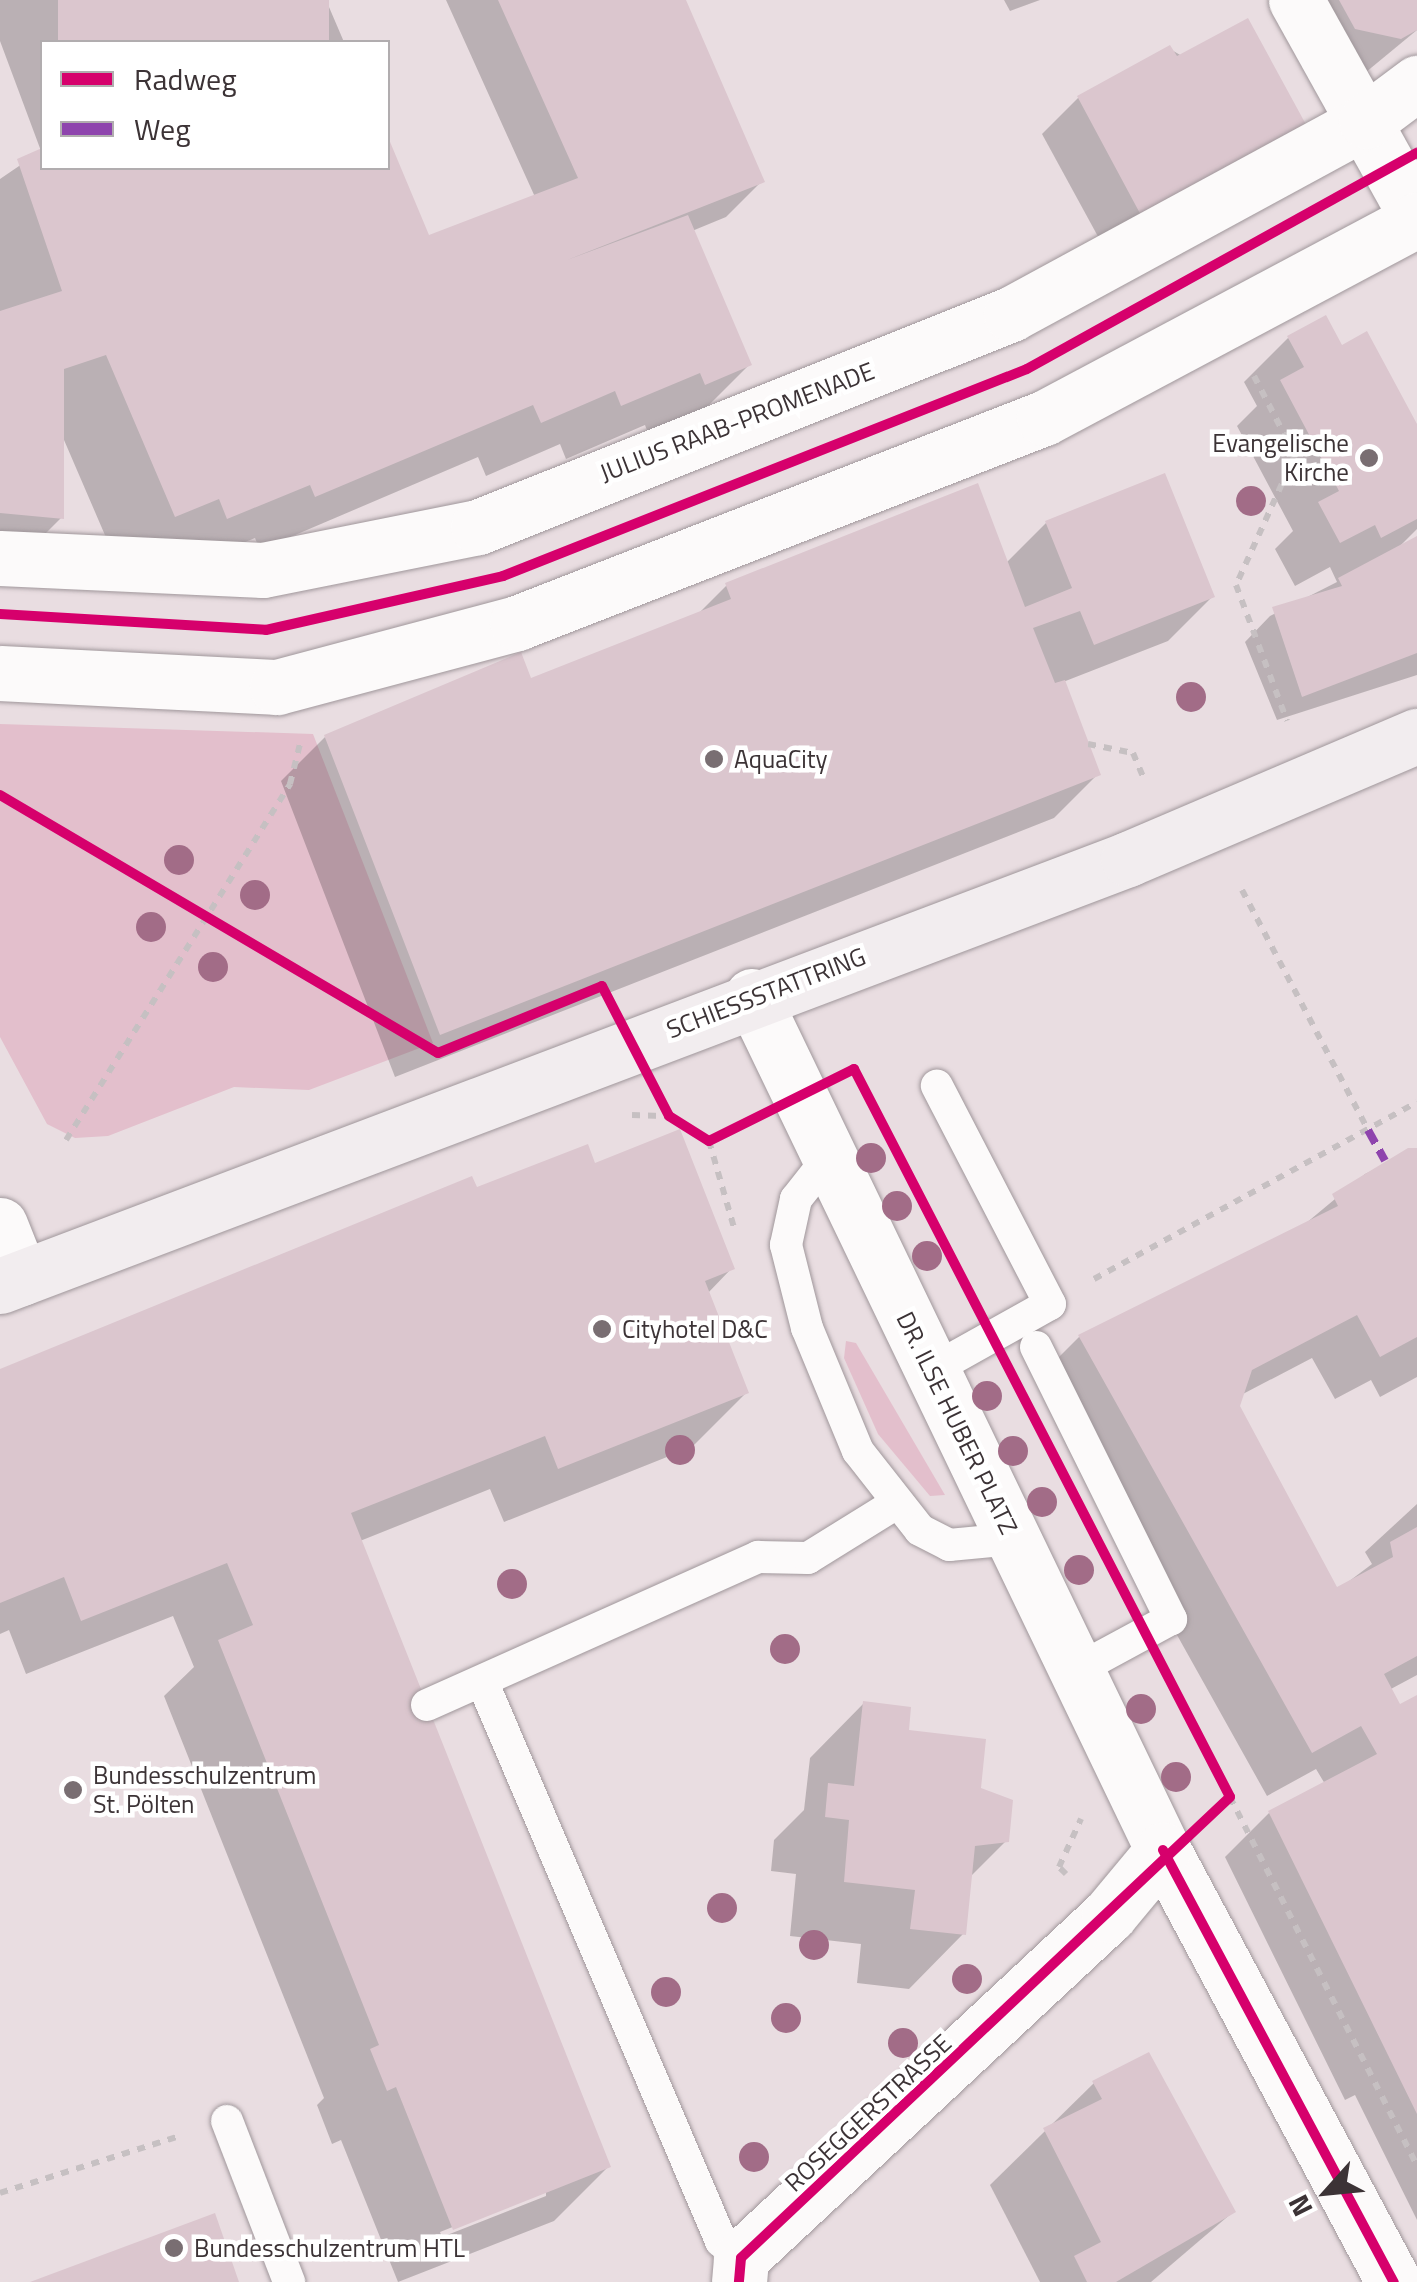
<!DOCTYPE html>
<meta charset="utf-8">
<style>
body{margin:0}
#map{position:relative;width:1417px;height:2282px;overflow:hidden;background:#e9dde1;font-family:"Titillium Web",sans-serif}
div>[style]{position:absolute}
.green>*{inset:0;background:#e3bfcc}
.shadow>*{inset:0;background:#0003}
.building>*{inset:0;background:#dbc6ce;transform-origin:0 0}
.path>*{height:6px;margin-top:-3px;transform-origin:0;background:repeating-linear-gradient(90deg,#c6c0c2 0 8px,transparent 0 16px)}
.roads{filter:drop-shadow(0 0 2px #a0979b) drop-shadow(0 0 2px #a0979b)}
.service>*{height:32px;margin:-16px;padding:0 16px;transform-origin:16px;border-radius:16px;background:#fcfafa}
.minor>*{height:55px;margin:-27.5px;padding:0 27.5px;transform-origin:27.5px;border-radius:27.5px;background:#fcfafa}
.secondary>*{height:55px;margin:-27.5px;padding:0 27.5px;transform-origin:27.5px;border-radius:27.5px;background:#f2edef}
.quiet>*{height:8px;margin-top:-4px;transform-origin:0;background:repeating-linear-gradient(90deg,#8e44ad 0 15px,transparent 0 23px)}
.cycleway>*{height:10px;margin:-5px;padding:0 5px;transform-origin:5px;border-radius:5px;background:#d6006c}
.trees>*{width:30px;height:30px;margin:-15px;border-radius:50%;background:#a26c87}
.dots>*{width:28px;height:28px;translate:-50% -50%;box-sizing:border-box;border:5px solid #fff;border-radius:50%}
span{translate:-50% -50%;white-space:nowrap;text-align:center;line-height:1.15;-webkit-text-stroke:9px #fff;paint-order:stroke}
.street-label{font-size:25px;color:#3c3336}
.poi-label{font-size:25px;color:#3c3336}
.right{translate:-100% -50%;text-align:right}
.left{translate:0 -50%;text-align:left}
.legend{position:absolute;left:40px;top:40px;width:350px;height:130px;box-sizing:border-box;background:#fff;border:2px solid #b1adaf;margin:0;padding:12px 18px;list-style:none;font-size:30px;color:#3c3336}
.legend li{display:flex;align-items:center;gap:20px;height:50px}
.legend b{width:50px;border:2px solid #b1adaf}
.north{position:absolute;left:1277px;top:2142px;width:100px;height:100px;-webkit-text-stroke:8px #fff;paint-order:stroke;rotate:243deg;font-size:28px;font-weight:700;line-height:40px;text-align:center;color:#3c3336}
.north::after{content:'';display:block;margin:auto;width:35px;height:45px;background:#3c3336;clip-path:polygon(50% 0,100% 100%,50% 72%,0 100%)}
</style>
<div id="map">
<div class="green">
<div style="clip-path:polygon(0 724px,313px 734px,433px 1043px,309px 1090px,234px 1087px,108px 1136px,75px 1138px,47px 1124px,0 1037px)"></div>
<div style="clip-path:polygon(846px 1341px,856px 1343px,945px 1495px,930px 1496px,878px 1434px,844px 1358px)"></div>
</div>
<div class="shadow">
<div style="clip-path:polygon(0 0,326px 0,344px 42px,42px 42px,42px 168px,388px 168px,388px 145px,428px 240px,535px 197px,446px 0,682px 0,762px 181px,726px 217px,692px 231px,749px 365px,695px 419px,650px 438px,645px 425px,566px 459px,560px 444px,486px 476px,478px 457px,260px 550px,255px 538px,172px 572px,120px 570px,61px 433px,61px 518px,25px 554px,0 552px,0 179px,41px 151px,0 41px)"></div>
<div style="clip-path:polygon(1004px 0,1040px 0,1010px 11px)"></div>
<div style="clip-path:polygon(1271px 0,1417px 0,1417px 30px,1354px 82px)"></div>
<div style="clip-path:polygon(1170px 49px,1306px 129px,1107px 253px,1042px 134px,1078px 98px)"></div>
<div style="clip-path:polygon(1288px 338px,1340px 349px,1417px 430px,1417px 529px,1399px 547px,1417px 539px,1417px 675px,1277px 720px,1245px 642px,1270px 616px,1337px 582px,1330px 567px,1295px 586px,1275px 549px,1293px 531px,1237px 426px,1257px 406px,1244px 382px)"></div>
<div style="clip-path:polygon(1046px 523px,1212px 597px,1168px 641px,1063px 682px,1098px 774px,1054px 818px,395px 1077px,281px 781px,325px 737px,530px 681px,697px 615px,727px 585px,1006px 563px)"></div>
<div style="clip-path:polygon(1417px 1149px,1417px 1377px,1380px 1397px,1371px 1380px,1335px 1399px,1312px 1358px,1241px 1395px,1237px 1406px,1336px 1591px,1372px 1564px,1365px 1552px,1417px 1504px,1417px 1675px,1389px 1690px,1399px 1708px,1417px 1698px,1417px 2220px,1355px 2095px,1345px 2100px,1225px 1857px,1269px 1813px,1325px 1784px,1316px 1769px,1267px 1796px,1035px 1381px,1079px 1337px,1299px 1229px,1365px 1174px)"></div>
<div style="clip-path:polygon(evenodd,594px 1166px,732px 1268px,707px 1294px,746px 1393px,692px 1447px,504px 1522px,490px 1489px,360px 1541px,608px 2167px,554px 2221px,398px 2282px,341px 2140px,332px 2144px,317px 2105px,324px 2098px,164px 1696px,194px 1667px,173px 1616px,26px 1674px,9px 1630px,0 1634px,0 1371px,476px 1190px,594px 1166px,546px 2190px,546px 2196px,442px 2237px,440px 2232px,546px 2190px)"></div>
<div style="clip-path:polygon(864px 1703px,979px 1790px,1006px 1841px,969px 1878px,963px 1934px,909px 1989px,857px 1983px,861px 1944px,790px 1936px,796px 1874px,771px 1871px,774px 1840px,804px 1810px,810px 1758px)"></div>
<div style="clip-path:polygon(1094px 2083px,1233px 2212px,1151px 2282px,1040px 2282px,990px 2185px)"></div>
</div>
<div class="building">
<div style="left:58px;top:0;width:271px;height:44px"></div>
<div style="clip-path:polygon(498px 0,686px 0,765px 182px,567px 260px,688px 215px,752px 365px,705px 385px,700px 373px,621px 406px,615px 391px,541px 423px,533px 405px,315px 497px,310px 485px,227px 519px,219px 499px,175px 517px,106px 355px,64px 369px,64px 519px,0 513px,0 311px,62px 291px,17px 159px,42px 148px,42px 168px,388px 168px,388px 137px,429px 235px,578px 178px)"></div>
<div style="clip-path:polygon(1339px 0,1417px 0,1417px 30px,1401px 39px,1355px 29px)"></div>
<div style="clip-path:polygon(1248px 18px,1309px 130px,1143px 219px,1077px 96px,1170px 45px,1177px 56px)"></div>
<div style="clip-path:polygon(1326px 315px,1342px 345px,1367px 331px,1417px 424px,1417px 519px,1381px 538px,1375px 525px,1340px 543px,1318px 502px,1339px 491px,1280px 380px,1304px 367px,1287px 336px)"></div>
<div style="clip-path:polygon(1165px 473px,1215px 597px,1094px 645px,1080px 611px,1033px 628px,1055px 683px,1065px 680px,1101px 775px,440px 1035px,324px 735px,521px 652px,531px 678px,731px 599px,725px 583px,978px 483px,1025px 607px,1072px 588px,1045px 521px)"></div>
<div style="clip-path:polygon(1417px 536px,1417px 653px,1302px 697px,1272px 607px,1342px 586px,1338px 578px)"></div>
<div style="clip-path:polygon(680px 1129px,735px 1269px,705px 1281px,749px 1393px,558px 1469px,545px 1436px,351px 1513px,611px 2167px,453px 2230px,396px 2087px,387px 2091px,370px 2049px,379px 2045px,218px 1640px,253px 1625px,227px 1563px,81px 1621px,64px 1577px,0 1603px,0 1369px,472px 1176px,477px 1187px,588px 1144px,595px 1163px)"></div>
<div style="clip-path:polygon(1408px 1148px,1417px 1148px,1417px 1337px,1380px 1357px,1357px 1315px,1252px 1370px,1240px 1406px,1337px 1587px,1393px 1557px,1390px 1542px,1417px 1527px,1417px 1656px,1384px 1674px,1400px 1704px,1417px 1695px,1417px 2114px,1268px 1811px,1377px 1754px,1361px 1726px,1312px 1753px,1078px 1335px,1338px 1206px,1332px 1194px)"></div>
<div style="clip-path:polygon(863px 1701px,911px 1707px,909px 1730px,986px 1739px,981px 1788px,1013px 1800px,1009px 1842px,975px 1846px,966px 1935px,910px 1929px,915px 1890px,844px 1882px,849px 1820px,825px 1817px,828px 1783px,854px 1786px)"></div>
<div style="clip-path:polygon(1149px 2052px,1236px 2212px,1116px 2282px,1087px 2282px,1074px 2256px,1101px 2242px,1043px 2128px,1102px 2099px,1092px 2081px)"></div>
<div style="clip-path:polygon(215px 2213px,239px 2282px,30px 2282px)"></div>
</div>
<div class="path">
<div style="left:1254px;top:376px;width:89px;rotate:62.6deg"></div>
<div style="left:1295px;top:455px;width:143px;rotate:114.4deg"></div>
<div style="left:1236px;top:585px;width:145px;rotate:69.4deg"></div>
<div style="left:1088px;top:744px;width:46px;rotate:11.3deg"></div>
<div style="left:1133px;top:753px;width:25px;rotate:67deg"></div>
<div style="left:1242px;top:890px;width:271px;rotate:62.3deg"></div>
<div style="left:632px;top:1115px;width:37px;rotate:2deg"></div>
<div style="left:66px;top:1140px;width:421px;rotate:-57.8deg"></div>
<div style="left:290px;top:784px;width:41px;rotate:-76deg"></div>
<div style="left:709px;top:1141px;width:94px;rotate:73.9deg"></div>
<div style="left:1094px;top:1279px;width:368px;rotate:-28.7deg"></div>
<div style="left:1230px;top:1797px;width:414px;rotate:63.1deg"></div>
<div style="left:1066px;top:1874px;width:10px;rotate:-135deg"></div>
<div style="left:1059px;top:1867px;width:53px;rotate:-65.4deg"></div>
<div style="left:0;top:2193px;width:189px;rotate:-17.6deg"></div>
</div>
<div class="roads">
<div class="service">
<div style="left:830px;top:1156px;width:55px;rotate:128.3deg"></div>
<div style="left:796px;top:1199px;width:47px;rotate:102.3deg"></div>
<div style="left:786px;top:1245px;width:86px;rotate:75.8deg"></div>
<div style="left:807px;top:1328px;width:133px;rotate:67.5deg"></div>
<div style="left:858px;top:1451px;width:100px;rotate:51.9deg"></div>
<div style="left:920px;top:1530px;width:33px;rotate:27deg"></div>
<div style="left:949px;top:1545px;width:64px;rotate:-5.4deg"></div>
<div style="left:1036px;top:1347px;width:304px;rotate:63.6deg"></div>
<div style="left:1171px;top:1619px;width:109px;rotate:151.6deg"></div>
<div style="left:932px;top:1370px;width:135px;rotate:-29.2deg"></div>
<div style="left:1050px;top:1304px;width:246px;rotate:-117.4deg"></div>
<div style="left:482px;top:1681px;width:609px;rotate:66.89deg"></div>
<div style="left:721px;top:2241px;width:26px;rotate:40deg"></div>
<div style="left:427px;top:1705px;width:363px;rotate:-24.1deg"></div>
<div style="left:758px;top:1557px;width:50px;rotate:1.1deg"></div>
<div style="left:808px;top:1558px;width:102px;rotate:-31.8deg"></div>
<div style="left:227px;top:2121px;width:173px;rotate:68.9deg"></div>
</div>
<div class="minor">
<div style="left:1296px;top:0;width:248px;rotate:60.9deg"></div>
<div style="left:0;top:558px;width:263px;rotate:2.6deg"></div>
<div style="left:263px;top:570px;width:219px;rotate:-11.3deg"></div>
<div style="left:478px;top:527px;width:574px;rotate:-21.78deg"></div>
<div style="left:1011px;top:314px;width:404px;rotate:-28.5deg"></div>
<div style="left:1366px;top:121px;width:64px;rotate:-36.7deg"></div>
<div style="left:0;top:673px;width:277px;rotate:2.9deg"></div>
<div style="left:277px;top:687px;width:248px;rotate:-14.9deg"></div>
<div style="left:517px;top:623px;width:565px;rotate:-21.26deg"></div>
<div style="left:1044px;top:418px;width:422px;rotate:-28deg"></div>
<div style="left:752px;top:996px;width:948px;rotate:64.3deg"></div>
<div style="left:1163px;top:1850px;width:490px;rotate:61.9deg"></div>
<div style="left:0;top:1225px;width:57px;rotate:68.4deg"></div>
<div style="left:739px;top:2282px;width:24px;rotate:-85deg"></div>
<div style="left:741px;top:2258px;width:503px;rotate:-42.99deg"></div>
<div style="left:1109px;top:1915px;width:85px;rotate:-50.3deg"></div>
</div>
<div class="secondary">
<div style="left:0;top:1286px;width:1206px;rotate:-20.73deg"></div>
<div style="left:1128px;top:859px;width:314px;rotate:-23.1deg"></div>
</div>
</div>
<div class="quiet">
<div style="left:1368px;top:1130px;width:35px;rotate:61deg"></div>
</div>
<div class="cycleway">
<div style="left:0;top:614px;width:266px;rotate:3.4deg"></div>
<div style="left:266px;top:630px;width:243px;rotate:-12.8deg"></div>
<div style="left:503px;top:576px;width:563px;rotate:-21.56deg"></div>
<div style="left:1027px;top:369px;width:446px;rotate:-29deg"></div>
<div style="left:0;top:795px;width:508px;rotate:30.5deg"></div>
<div style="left:438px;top:1053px;width:177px;rotate:-22.2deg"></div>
<div style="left:602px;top:986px;width:146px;rotate:62.7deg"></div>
<div style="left:669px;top:1116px;width:47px;rotate:32deg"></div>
<div style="left:709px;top:1141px;width:162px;rotate:-26.4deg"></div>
<div style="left:854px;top:1069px;width:819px;rotate:62.68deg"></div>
<div style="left:1230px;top:1797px;width:672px;rotate:136.69deg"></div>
<div style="left:741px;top:2258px;width:24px;rotate:95deg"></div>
<div style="left:1163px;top:1850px;width:490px;rotate:61.9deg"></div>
</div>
<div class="trees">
<div style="left:1251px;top:501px"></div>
<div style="left:1191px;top:697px"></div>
<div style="left:179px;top:860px"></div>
<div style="left:255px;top:895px"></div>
<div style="left:151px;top:927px"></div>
<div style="left:213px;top:967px"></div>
<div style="left:871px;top:1158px"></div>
<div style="left:897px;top:1206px"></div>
<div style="left:927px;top:1256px"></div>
<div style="left:987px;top:1396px"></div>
<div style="left:680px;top:1450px"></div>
<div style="left:1013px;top:1451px"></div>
<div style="left:1042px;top:1502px"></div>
<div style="left:1079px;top:1570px"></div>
<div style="left:512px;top:1584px"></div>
<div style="left:785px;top:1649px"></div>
<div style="left:1141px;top:1709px"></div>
<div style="left:1176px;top:1777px"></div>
<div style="left:722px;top:1908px"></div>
<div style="left:814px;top:1945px"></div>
<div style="left:967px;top:1979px"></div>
<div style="left:666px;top:1992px"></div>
<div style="left:786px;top:2018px"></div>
<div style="left:903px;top:2043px"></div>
<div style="left:754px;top:2157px"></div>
</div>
<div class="dots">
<div style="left:1369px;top:458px;background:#796e72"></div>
<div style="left:714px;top:759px;background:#796e72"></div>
<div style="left:602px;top:1329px;background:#796e72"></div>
<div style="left:73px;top:1790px;background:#796e72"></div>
<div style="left:174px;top:2248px;background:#796e72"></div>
</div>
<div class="street-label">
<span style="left:737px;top:422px;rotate:-21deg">JULIUS RAAB-PROMENADE</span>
<span style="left:766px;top:993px;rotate:-21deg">SCHIESSSTATTRING</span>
<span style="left:957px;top:1423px;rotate:64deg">DR. ILSE HUBER PLATZ</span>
<span style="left:868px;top:2113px;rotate:-43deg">ROSEGGERSTRASSE</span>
</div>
<div class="poi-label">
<span class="right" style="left:1349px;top:458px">Evangelische<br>Kirche</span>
<span class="left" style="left:734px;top:759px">AquaCity</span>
<span class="left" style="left:622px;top:1329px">Cityhotel D&amp;C</span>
<span class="left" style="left:93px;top:1790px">Bundesschulzentrum<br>St. Pölten</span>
<span class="left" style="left:194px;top:2248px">Bundesschulzentrum HTL</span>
</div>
<ul class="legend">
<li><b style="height:12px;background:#d6006c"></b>Radweg</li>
<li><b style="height:12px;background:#8e44ad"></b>Weg</li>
</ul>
<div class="north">N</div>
</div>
